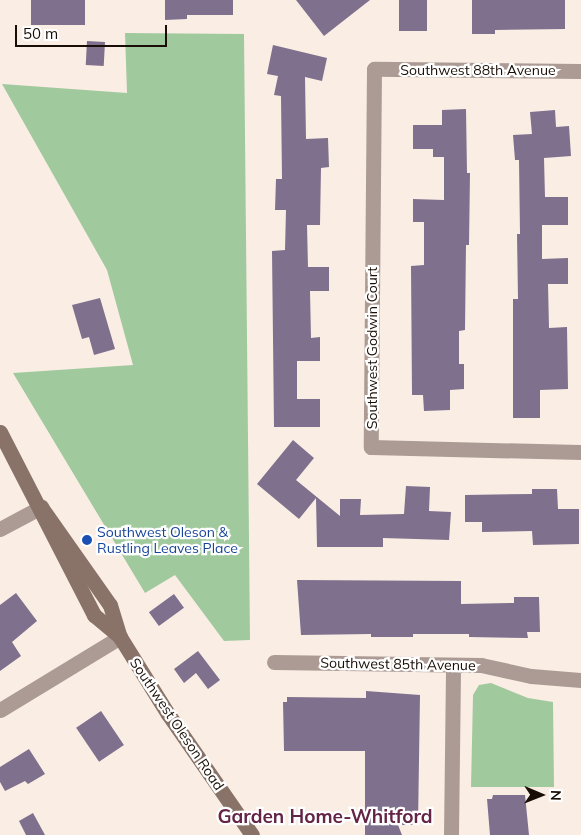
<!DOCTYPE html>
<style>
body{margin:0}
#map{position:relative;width:581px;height:835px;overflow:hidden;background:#faede4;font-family:Mulish,sans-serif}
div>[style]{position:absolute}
.forest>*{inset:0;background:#a1c99e}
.building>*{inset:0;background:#7f708d;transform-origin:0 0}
.street>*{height:15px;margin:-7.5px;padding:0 7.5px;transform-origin:7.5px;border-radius:7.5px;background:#ab9b94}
.secondary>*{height:15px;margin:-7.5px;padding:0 7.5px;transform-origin:7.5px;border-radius:7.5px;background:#897368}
.dots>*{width:14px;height:14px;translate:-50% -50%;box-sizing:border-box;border:2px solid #fff;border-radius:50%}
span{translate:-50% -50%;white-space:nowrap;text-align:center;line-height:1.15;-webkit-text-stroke:4.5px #fff;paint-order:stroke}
.street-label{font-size:14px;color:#190e06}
.transit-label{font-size:14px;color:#164399}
.left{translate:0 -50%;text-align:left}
.district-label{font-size:19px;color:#632446;font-weight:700}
.north{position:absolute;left:516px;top:770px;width:50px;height:50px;-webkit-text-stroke:4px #fff;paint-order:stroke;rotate:91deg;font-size:14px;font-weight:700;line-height:20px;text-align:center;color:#190e06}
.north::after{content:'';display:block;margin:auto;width:18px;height:22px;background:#190e06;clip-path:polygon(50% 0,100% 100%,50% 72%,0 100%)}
.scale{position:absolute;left:15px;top:25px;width:152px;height:22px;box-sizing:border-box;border:2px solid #190e06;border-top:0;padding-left:6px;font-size:15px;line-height:18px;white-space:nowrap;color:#190e06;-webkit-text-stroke:4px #fff;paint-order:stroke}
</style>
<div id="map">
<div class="forest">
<div style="clip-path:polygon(125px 33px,244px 34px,250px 640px,224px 641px,175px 575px,145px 593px,13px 373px,133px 365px,107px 270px,2px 84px,127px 93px)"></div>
<div style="clip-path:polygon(491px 683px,528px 698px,553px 702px,554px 787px,471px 787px,473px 695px,479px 685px)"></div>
</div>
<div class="building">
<div style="left:31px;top:0;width:54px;height:25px"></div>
<div style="clip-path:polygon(165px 0,233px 0,233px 15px,187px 15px,187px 19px,165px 20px)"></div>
<div style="clip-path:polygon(296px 0,370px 0,324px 36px)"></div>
<div style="left:399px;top:0;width:28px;height:31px"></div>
<div style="clip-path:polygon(472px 0,565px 0,565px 29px,495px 30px,495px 34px,472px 34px)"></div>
<div style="left:87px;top:41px;width:18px;height:24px;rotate:3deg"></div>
<div style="clip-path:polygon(273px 45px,327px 58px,322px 81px,305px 77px,306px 139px,328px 138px,329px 167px,321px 168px,320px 225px,307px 225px,308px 267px,329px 267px,329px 291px,310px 291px,311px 338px,320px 337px,320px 361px,297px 361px,297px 399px,320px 399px,320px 427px,274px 427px,272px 251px,285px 250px,286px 210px,275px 210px,276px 179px,282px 179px,281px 96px,274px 95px,278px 76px,267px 74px)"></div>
<div style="clip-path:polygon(466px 109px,467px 173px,470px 173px,469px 245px,466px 245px,465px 330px,459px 331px,459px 364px,464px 364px,464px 389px,450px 390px,450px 410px,424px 411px,423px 395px,412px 395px,411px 266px,424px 265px,424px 222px,413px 222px,413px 199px,444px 200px,444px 157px,433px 157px,433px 149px,413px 149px,413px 125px,442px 125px,442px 110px)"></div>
<div style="clip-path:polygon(555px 110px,556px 127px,569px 126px,571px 156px,544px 158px,545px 197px,568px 197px,568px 225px,542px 225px,542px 259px,568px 258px,568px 284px,548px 284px,549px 328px,567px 327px,568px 389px,540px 390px,540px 418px,513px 418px,513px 299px,518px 299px,517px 234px,520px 234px,519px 160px,515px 160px,513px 135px,532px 134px,530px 112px)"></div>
<div style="clip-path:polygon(100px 298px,115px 349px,94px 355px,89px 337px,82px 339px,72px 305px)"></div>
<div style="clip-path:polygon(293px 440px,314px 458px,296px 480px,340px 516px,340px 499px,361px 499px,360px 515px,404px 514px,406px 486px,430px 487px,429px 511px,451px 512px,449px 540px,383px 538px,383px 547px,317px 547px,316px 498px,299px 519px,257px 484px)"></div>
<div style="clip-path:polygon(532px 489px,557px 489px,558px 509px,579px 509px,579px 544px,533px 545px,532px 531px,482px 532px,482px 522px,465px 522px,465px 495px,532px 494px)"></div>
<div style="clip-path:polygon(297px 580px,461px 581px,461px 604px,514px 603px,514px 597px,539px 597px,540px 632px,527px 632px,528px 638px,469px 637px,469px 634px,413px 634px,413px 637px,371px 637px,371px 634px,301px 635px)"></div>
<div style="clip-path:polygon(16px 593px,37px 621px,12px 642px,21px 656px,0 671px,0 605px)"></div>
<div style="left:174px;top:594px;width:17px;height:31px;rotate:54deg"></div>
<div style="clip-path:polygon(198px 651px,220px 680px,208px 689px,196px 673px,184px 683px,174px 669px)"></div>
<div style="clip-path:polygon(366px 691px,420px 695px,418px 825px,398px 825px,402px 835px,365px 835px,365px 751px,284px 751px,283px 702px,287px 702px,287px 697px,366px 698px)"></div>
<div style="left:101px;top:711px;width:41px;height:30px;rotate:56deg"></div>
<div style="clip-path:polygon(29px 749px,45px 774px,28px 784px,25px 781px,5px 791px,0 782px,0 767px)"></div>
<div style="clip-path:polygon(493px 795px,525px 795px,529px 835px,490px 835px,487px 799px,492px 799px)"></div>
<div style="clip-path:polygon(33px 813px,45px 835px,26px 835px,19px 821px)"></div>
</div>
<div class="street">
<div style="left:581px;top:71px;width:207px;rotate:-179.4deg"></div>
<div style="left:374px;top:69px;width:378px;rotate:90.5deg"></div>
<div style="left:371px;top:447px;width:210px;rotate:1.4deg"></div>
<div style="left:0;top:529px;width:47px;rotate:-28.2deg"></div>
<div style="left:274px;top:662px;width:207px;rotate:0.8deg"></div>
<div style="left:481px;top:665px;width:51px;rotate:12.4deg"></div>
<div style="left:531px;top:676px;width:50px;rotate:4.6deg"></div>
<div style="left:0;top:710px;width:140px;rotate:-31.3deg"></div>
<div style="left:451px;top:835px;width:170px;rotate:-89.3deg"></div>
</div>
<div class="secondary">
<div style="left:0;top:432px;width:206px;rotate:62.8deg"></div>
<div style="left:94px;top:615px;width:34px;rotate:40deg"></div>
<div style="left:41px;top:507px;width:120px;rotate:54.9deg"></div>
<div style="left:110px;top:605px;width:34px;rotate:73deg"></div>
<div style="left:120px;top:637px;width:91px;rotate:58.1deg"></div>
<div style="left:168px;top:714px;width:147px;rotate:55.2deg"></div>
</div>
<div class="dots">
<div style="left:87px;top:540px;background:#1a4fb4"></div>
</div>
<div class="street-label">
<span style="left:478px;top:70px">Southwest 88th Avenue</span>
<span style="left:372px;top:348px;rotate:-90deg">Southwest Godwin Court</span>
<span style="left:398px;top:664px;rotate:1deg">Southwest 85th Avenue</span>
<span style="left:177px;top:724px;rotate:56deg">Southwest Oleson Road</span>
</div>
<div class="transit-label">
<span class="left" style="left:97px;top:540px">Southwest Oleson &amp;<br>Rustling Leaves Place</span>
</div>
<div class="district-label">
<span style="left:325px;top:817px">Garden Home-Whitford</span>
</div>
<div class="north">N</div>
<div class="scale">50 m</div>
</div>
